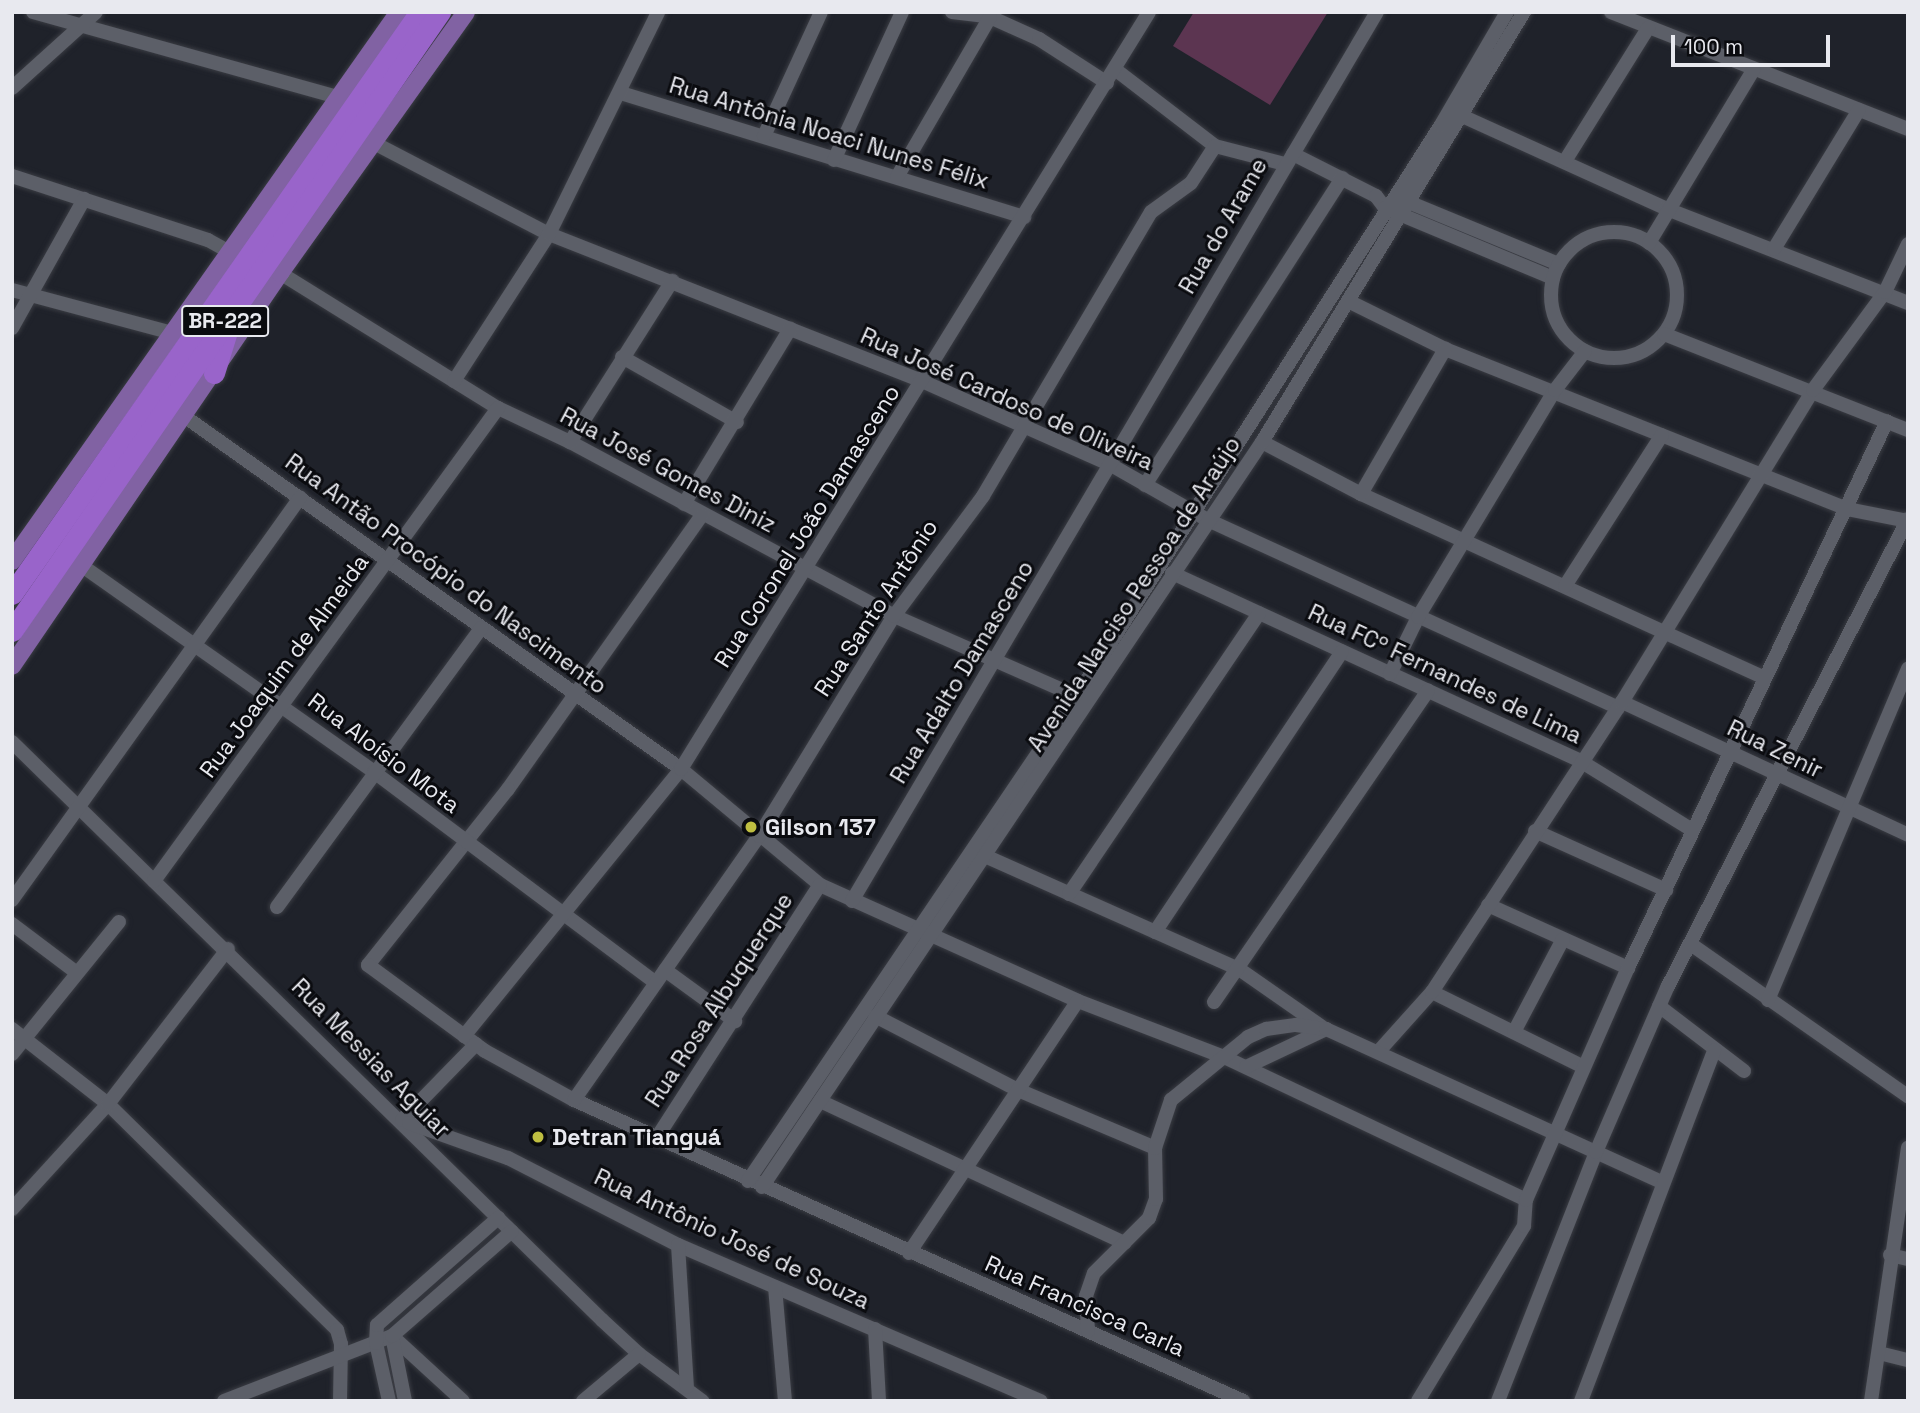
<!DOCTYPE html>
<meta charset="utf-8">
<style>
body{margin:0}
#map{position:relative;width:1920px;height:1413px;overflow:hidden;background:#1f222a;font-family:"Space Grotesk",sans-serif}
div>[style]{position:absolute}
.green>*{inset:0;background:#5c3551}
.roads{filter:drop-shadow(0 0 2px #3a3c43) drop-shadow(0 0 2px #3a3c43)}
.minor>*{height:14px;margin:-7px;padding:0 7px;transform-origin:7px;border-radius:7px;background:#5c5f68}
.minor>.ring{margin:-7px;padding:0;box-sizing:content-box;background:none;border:14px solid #5c5f68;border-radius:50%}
.major>*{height:18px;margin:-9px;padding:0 9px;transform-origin:9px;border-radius:9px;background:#8162a3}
.highway>*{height:21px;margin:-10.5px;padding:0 10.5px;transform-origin:10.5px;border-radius:10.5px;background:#9964ca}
.dots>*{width:19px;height:19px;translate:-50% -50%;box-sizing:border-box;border:4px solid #0a0b0f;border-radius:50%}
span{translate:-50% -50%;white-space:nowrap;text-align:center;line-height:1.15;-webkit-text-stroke:6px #0a0b0f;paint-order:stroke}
.shield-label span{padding:2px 5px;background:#0a0b0f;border:2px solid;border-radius:5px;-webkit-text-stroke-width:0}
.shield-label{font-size:21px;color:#e8e9ef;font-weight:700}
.street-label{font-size:23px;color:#e8e9ef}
.poi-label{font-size:23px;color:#e8e9ef;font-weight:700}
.left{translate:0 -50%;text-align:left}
.frame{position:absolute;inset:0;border:14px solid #e8e9ef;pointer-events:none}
.scale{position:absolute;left:1671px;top:35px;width:159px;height:32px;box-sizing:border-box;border:4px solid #e8e9ef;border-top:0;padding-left:9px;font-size:21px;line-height:24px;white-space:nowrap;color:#e8e9ef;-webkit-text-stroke:5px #0a0b0f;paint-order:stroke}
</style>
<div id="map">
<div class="green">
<div style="clip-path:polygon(1194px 12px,1328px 12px,1270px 105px,1173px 46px)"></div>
</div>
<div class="roads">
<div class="minor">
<div style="left:33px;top:12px;width:317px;rotate:15.6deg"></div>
<div style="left:952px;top:12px;width:38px;rotate:7deg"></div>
<div style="left:990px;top:17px;width:54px;rotate:24.2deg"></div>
<div style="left:1039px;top:39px;width:81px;rotate:32.9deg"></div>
<div style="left:1611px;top:12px;width:319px;rotate:21.5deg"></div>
<div style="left:1116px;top:70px;width:125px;rotate:37.5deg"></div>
<div style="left:1215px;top:146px;width:72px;rotate:14.4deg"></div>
<div style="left:12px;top:88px;width:113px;rotate:-42.1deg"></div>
<div style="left:621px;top:93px;width:422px;rotate:17.1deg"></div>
<div style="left:1462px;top:116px;width:225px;rotate:24.4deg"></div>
<div style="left:1667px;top:209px;width:259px;rotate:21.3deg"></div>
<div style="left:764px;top:136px;width:136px;rotate:-65.3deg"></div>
<div style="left:374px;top:143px;width:197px;rotate:27.5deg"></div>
<div style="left:549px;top:234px;width:403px;rotate:21.5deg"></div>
<div style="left:924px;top:382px;width:205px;rotate:23.9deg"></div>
<div style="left:1111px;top:465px;width:112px;rotate:29.6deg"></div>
<div style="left:1208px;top:520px;width:451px;rotate:24.6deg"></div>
<div style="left:1293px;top:154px;width:93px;rotate:26.8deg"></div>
<div style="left:1376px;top:196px;width:15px;rotate:53deg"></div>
<div style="left:1385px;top:208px;width:182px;rotate:22.6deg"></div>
<div style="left:834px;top:160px;width:163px;rotate:-65.3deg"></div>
<div style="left:1565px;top:161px;width:157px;rotate:-58deg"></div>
<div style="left:12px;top:176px;width:206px;rotate:18.1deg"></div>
<div style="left:208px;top:240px;width:25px;rotate:29deg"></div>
<div style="left:897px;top:177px;width:185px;rotate:-59.8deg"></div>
<div style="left:1401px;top:199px;width:171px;rotate:22.4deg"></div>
<div class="ring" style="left:1551px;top:232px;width:112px;height:112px"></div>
<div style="left:1649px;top:243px;width:203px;rotate:-58.9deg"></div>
<div style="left:1774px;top:249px;width:163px;rotate:-58.6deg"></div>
<div style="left:280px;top:273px;width:256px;rotate:31.8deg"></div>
<div style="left:498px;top:408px;width:80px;rotate:25.3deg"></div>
<div style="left:570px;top:442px;width:368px;rotate:28.2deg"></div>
<div style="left:894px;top:616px;width:209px;rotate:23.7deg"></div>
<div style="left:12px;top:290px;width:167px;rotate:15deg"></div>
<div style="left:1350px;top:302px;width:106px;rotate:26.3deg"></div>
<div style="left:1445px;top:349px;width:433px;rotate:21.7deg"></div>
<div style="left:1847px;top:509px;width:62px;rotate:11.1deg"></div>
<div style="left:12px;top:328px;width:148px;rotate:-60.8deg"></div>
<div style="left:1664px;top:334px;width:262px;rotate:21.5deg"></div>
<div style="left:622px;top:357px;width:132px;rotate:29.5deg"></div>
<div style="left:454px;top:381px;width:175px;rotate:-57.1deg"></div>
<div style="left:549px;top:234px;width:247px;rotate:-63.8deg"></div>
<div style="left:184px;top:416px;width:610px;rotate:35.38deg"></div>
<div style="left:681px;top:769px;width:181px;rotate:39.8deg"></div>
<div style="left:820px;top:885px;width:283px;rotate:24.2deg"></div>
<div style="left:1078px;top:1001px;width:156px;rotate:21deg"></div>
<div style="left:1224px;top:1057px;width:334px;rotate:25.3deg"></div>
<div style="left:570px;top:442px;width:191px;rotate:-57.6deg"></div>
<div style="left:1262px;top:442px;width:112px;rotate:27.7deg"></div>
<div style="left:1361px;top:494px;width:443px;rotate:24.5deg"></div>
<div style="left:1145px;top:485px;width:365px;rotate:-57.3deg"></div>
<div style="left:1361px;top:494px;width:168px;rotate:-59.9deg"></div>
<div style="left:684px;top:504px;width:205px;rotate:-58.8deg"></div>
<div style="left:702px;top:515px;width:336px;rotate:125.3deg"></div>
<div style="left:508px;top:789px;width:225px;rotate:128.5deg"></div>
<div style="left:368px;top:965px;width:145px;rotate:36.3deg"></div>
<div style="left:485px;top:1051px;width:102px;rotate:28.8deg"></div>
<div style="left:574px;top:1100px;width:734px;rotate:24.22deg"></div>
<div style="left:81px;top:565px;width:359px;rotate:35.2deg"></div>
<div style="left:374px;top:772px;width:352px;rotate:36.8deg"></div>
<div style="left:1172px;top:573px;width:451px;rotate:24.7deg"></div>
<div style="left:1582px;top:762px;width:129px;rotate:31.7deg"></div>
<div style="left:1565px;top:586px;width:179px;rotate:-57.3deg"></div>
<div style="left:1390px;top:674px;width:64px;rotate:-63.8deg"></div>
<div style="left:1418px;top:617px;width:265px;rotate:-58.9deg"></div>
<div style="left:1555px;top:390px;width:49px;rotate:-52.4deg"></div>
<div style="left:1622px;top:702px;width:315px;rotate:24.9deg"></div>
<div style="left:12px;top:742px;width:826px;rotate:44.41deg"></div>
<div style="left:602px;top:1320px;width:50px;rotate:42.6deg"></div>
<div style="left:639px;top:1354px;width:79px;rotate:36.7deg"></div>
<div style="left:1535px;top:831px;width:144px;rotate:24.2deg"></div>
<div style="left:985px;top:856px;width:278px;rotate:24deg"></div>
<div style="left:1239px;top:969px;width:101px;rotate:34.9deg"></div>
<div style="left:154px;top:881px;width:585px;rotate:-53.97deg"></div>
<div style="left:1069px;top:894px;width:339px;rotate:-55.9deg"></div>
<div style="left:12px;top:900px;width:495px;rotate:-54.4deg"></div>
<div style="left:852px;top:901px;width:1032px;rotate:-59.44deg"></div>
<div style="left:1488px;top:905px;width:154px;rotate:24.2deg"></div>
<div style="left:277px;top:907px;width:346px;rotate:-53.8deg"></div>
<div style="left:12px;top:924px;width:81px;rotate:37deg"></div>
<div style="left:1155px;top:932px;width:337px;rotate:-56.3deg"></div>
<div style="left:1692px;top:945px;width:264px;rotate:35deg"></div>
<div style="left:665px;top:970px;width:87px;rotate:36.1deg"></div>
<div style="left:1432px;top:992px;width:169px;rotate:26.3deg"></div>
<div style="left:1768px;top:1000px;width:360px;rotate:-67.1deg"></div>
<div style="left:1214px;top:1002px;width:378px;rotate:-55.5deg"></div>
<div style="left:1659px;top:1006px;width:107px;rotate:37.4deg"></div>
<div style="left:875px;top:1016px;width:161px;rotate:27.4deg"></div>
<div style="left:1018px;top:1090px;width:149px;rotate:22.9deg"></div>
<div style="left:12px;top:1029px;width:122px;rotate:38deg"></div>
<div style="left:108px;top:1104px;width:322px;rotate:44.6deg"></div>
<div style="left:337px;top:1330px;width:15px;rotate:74deg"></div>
<div style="left:341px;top:1344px;width:57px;rotate:91deg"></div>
<div style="left:1514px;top:1032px;width:105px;rotate:-62.2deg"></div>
<div style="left:464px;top:1036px;width:344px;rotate:-50.9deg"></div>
<div style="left:681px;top:769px;width:890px;rotate:-58.27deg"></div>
<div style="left:1379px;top:1051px;width:79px;rotate:-48.1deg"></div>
<div style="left:1432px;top:992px;width:347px;rotate:-56.8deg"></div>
<div style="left:1622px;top:702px;width:366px;rotate:-58.5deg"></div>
<div style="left:1813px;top:390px;width:122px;rotate:-53.7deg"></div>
<div style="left:1885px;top:292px;width:53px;rotate:-64.4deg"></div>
<div style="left:12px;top:1054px;width:170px;rotate:-51deg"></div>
<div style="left:1246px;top:1067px;width:89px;rotate:-25.4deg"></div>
<div style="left:574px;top:1100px;width:322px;rotate:-55deg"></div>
<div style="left:759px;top:836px;width:258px;rotate:-58.5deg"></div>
<div style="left:894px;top:616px;width:149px;rotate:-53.4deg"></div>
<div style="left:983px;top:496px;width:330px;rotate:-59.4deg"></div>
<div style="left:1151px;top:212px;width:49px;rotate:-35.9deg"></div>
<div style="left:1191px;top:183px;width:44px;rotate:-57deg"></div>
<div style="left:820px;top:1101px;width:336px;rotate:25deg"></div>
<div style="left:402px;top:1120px;width:106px;rotate:-45.8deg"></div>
<div style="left:409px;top:1123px;width:105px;rotate:19.5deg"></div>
<div style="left:508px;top:1158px;width:191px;rotate:27.1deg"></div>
<div style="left:678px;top:1245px;width:395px;rotate:23.3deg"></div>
<div style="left:656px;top:1139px;width:302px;rotate:-57.2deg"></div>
<div style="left:748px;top:1181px;width:585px;rotate:-55.88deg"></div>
<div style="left:1076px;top:697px;width:679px;rotate:-57.46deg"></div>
<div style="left:1441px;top:125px;width:131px;rotate:-59.7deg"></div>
<div style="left:762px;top:1187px;width:897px;rotate:-56.13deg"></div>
<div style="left:1262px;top:442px;width:504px;rotate:-58.65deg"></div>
<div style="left:12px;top:1209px;width:142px;rotate:-47.6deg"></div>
<div style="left:108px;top:1104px;width:196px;rotate:-52.3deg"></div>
<div style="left:678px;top:1245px;width:142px;rotate:86.4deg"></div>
<div style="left:909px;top:1253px;width:303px;rotate:-56.2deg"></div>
<div style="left:1890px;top:1255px;width:18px;rotate:13deg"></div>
<div style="left:775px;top:1287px;width:114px;rotate:85deg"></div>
<div style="left:875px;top:1329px;width:72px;rotate:86.8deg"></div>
<div style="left:1088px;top:1331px;width:35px;rotate:-93deg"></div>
<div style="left:1086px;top:1296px;width:24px;rotate:-71deg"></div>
<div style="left:1094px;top:1273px;width:78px;rotate:-45deg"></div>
<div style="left:1149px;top:1218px;width:20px;rotate:-70deg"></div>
<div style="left:1156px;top:1199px;width:51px;rotate:-91.1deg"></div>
<div style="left:1155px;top:1148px;width:51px;rotate:-71.6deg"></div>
<div style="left:1171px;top:1100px;width:99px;rotate:-39.3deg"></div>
<div style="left:1248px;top:1037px;width:20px;rotate:-24deg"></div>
<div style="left:1266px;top:1029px;width:30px;rotate:-8deg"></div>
<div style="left:1296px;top:1025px;width:30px;rotate:8deg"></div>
<div style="left:1326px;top:1029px;width:369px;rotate:24.5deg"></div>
<div style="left:392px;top:1336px;width:96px;rotate:42.5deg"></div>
<div style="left:392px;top:1336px;width:66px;rotate:78.7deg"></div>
<div style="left:1879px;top:1353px;width:30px;rotate:14deg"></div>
<div style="left:224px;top:1401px;width:180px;rotate:-21.2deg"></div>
<div style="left:392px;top:1336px;width:159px;rotate:-41.2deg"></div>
<div style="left:389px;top:1401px;width:59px;rotate:-102.6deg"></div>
<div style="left:376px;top:1343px;width:18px;rotate:-87deg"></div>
<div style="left:377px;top:1325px;width:162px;rotate:-41.5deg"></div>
<div style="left:583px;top:1401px;width:73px;rotate:-40deg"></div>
<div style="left:1418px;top:1401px;width:205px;rotate:-58.8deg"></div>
<div style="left:1524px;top:1226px;width:26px;rotate:-86deg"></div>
<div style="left:1526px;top:1200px;width:253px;rotate:-66.3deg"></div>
<div style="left:1628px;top:968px;width:605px;rotate:-64.66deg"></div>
<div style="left:1498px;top:1401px;width:268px;rotate:-68.5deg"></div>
<div style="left:1596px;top:1152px;width:181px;rotate:-66.6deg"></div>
<div style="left:1668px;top:986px;width:525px;rotate:-62.8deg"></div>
<div style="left:1581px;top:1401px;width:375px;rotate:-69.2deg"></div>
<div style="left:1871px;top:1401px;width:256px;rotate:-81.7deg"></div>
</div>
<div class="major">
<div style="left:12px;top:561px;width:672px;rotate:-54.82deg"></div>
<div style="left:12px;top:666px;width:476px;rotate:-55.7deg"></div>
<div style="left:280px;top:273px;width:320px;rotate:-54.5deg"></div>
</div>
<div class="highway">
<div style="left:214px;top:373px;width:47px;rotate:-72.7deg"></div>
<div style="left:12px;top:594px;width:711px;rotate:-54.97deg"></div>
<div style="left:12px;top:631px;width:753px;rotate:-55.34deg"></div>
</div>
</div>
<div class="dots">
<div style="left:751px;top:827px;background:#bfbe41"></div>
<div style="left:538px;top:1137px;background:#bfbe41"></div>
</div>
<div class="shield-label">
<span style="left:225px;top:321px">BR-222</span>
</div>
<div class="street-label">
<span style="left:829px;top:133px;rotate:17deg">Rua Antônia Noaci Nunes Félix</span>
<span style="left:1223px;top:226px;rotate:-60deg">Rua do Arame</span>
<span style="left:1007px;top:399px;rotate:24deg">Rua José Cardoso de Oliveira</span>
<span style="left:668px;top:470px;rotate:28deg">Rua José Gomes Diniz</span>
<span style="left:807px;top:526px;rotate:-58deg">Rua Coronel João Damasceno</span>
<span style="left:446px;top:574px;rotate:36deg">Rua Antão Procópio do Nascimento</span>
<span style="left:1134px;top:594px;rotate:-57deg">Avenida Narciso Pessoa de Araújo</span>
<span style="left:876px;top:608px;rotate:-57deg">Rua Santo Antônio</span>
<span style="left:284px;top:666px;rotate:-54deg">Rua Joaquim de Almeida</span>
<span style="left:962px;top:672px;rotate:-59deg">Rua Adalto Damasceno</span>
<span style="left:1445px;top:674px;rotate:25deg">Rua FCº Fernandes de Lima</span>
<span style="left:1775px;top:749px;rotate:26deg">Rua Zenir</span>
<span style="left:384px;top:753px;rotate:37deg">Rua Aloísio Mota</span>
<span style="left:719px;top:1000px;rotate:-57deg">Rua Rosa Albuquerque</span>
<span style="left:371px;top:1058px;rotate:45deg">Rua Messias Aguiar</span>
<span style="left:732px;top:1239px;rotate:25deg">Rua Antônio José de Souza</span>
<span style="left:1085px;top:1306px;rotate:24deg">Rua Francisca Carla</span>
</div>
<div class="poi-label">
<span class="left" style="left:765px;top:827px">Gilson 137</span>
<span class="left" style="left:552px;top:1137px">Detran Tianguá</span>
</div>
<div class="frame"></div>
<div class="scale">100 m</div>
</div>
